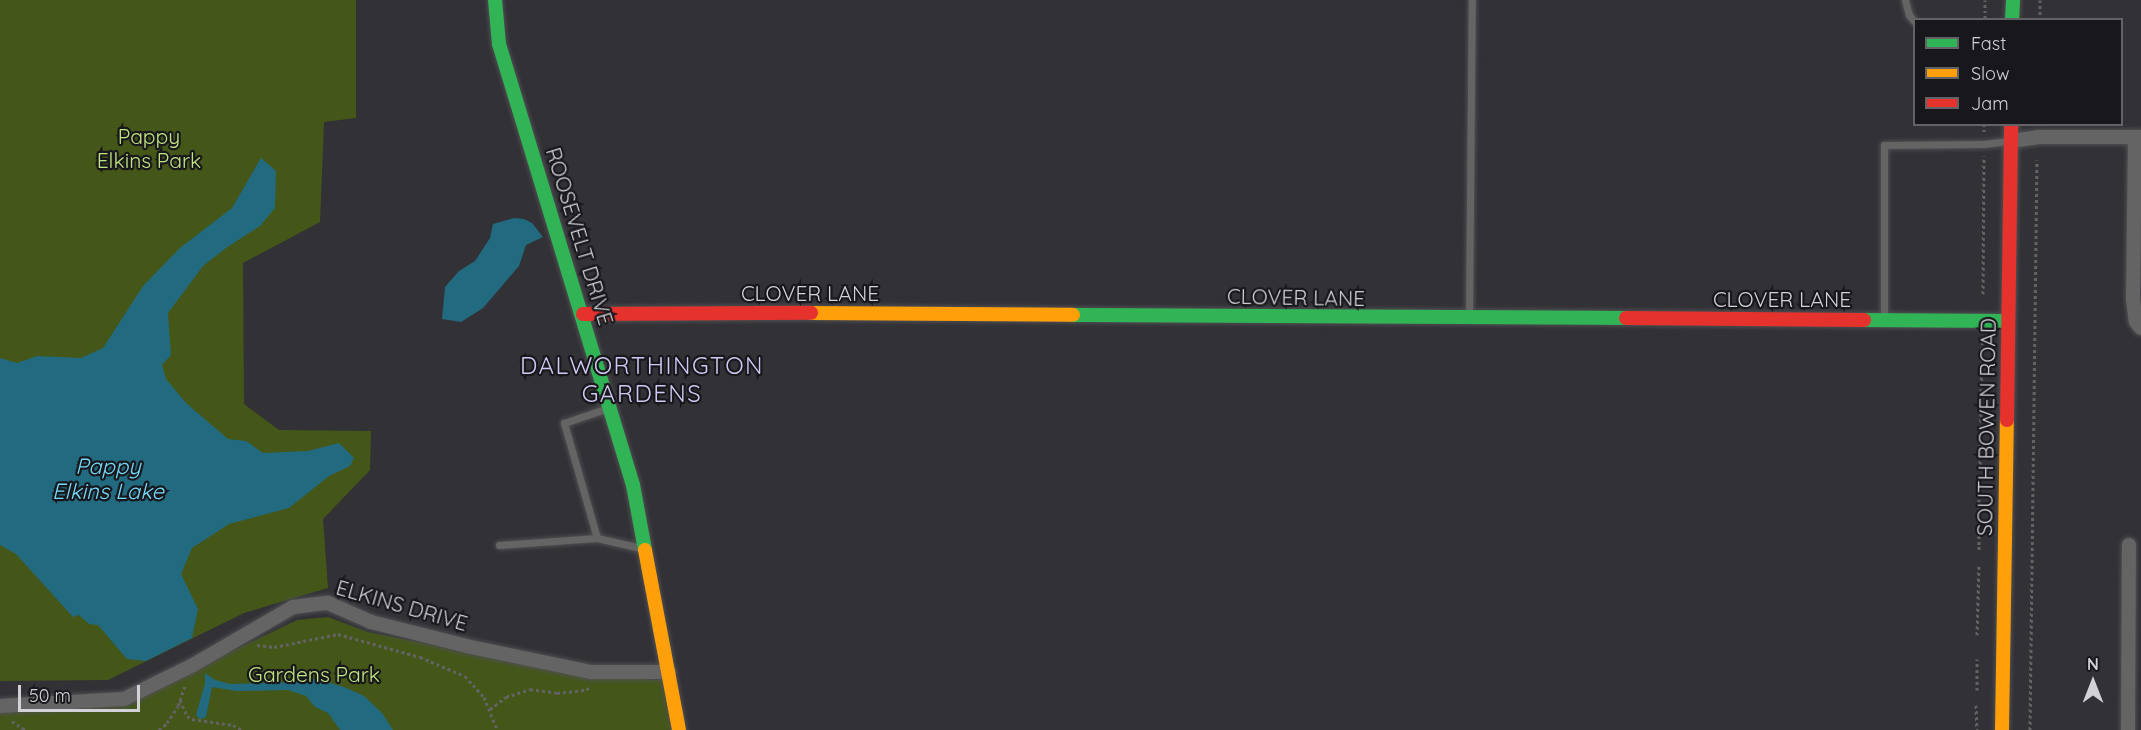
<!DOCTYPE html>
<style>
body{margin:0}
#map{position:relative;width:2141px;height:730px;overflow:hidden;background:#313136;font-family:Quicksand,sans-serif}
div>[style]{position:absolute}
.green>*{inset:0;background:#445719}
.water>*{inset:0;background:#226a80}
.path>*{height:3px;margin-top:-1.5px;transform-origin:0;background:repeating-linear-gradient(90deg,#636264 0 3px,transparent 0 6px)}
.roads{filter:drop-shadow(0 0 2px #4f4f52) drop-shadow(0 0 2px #4f4f52)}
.lane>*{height:7px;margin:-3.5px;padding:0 3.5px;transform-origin:3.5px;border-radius:3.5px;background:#656464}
.street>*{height:14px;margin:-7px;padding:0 7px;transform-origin:7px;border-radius:7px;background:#656464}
.fast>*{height:14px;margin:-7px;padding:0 7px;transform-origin:7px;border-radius:7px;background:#30b455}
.slow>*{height:14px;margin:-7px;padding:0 7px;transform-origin:7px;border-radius:7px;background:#ff9f0a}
.jam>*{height:14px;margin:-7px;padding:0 7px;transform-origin:7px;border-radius:7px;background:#e5322d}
span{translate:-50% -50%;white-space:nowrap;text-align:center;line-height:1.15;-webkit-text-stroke:4.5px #18181c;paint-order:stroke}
.park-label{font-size:21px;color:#c0e480}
.street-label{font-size:21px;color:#d1d1d7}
.water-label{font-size:22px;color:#73d9fa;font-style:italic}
.quarter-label{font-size:24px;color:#d0c8f3;letter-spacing:1.5px}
.legend{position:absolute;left:1913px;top:18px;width:210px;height:108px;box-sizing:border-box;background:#18181c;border:2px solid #626267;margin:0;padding:8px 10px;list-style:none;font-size:18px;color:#d1d1d7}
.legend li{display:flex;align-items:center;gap:12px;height:30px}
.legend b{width:30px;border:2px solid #626267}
.north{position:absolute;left:2063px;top:652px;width:60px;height:60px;-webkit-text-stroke:4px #18181c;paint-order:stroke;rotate:0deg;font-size:16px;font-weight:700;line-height:24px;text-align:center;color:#d1d1d7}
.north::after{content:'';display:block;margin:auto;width:21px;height:27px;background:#d1d1d7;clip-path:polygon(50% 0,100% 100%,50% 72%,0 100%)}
.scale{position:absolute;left:18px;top:685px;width:122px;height:27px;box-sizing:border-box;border:3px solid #d1d1d7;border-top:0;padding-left:8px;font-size:18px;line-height:21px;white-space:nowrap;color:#d1d1d7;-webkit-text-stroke:4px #18181c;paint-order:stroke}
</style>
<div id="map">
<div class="green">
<div style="clip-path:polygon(0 0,356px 0,356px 118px,324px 122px,320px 222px,243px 263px,244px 404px,279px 430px,371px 431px,370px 470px,323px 519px,328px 588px,244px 613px,108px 680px,0 681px)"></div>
<div style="clip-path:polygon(328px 617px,368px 632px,593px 677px,664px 680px,673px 730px,0 730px,0 712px,88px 706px,174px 679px,297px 620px)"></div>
</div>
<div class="water">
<div style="clip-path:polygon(261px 158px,276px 171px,275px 208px,260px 226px,226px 248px,203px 266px,168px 313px,171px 355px,162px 365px,166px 379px,186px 403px,228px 439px,246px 441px,263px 453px,308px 451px,339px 443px,354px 458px,350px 466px,329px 476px,289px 508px,229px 524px,192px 548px,181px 574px,198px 609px,192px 638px,146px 661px,127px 659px,98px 625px,89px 624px,79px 615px,73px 617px,16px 554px,0 545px,0 358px,17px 363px,37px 356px,81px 358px,103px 348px,143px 286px,180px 248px,232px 208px)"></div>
<div style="clip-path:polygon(514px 218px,524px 219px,532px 223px,543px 237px,526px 245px,519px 266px,483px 308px,461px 322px,442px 319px,445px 287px,459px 271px,475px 261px,490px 238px,493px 224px)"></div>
<div style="clip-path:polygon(205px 673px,215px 680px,230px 684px,290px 682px,296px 679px,317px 679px,344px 687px,364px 696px,382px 713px,393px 730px,340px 730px,328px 713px,315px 707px,306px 696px,288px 690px,237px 691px,212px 687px,206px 717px,200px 719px,196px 715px,205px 683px)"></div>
</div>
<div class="path">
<div style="left:1985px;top:19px;width:19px;rotate:-90deg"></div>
<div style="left:2040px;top:20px;width:20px;rotate:-90deg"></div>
<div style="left:1984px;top:132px;width:8px;rotate:-90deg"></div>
<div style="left:1983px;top:294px;width:138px;rotate:-89.6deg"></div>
<div style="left:1980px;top:470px;width:129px;rotate:-89.1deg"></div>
<div style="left:1979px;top:550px;width:67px;rotate:-90deg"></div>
<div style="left:1977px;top:635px;width:70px;rotate:-88.4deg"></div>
<div style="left:257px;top:645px;width:17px;rotate:7deg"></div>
<div style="left:274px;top:647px;width:65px;rotate:-11.5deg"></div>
<div style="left:338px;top:634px;width:85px;rotate:15.7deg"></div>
<div style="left:420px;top:657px;width:49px;rotate:22.9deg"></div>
<div style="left:465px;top:676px;width:28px;rotate:48deg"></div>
<div style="left:484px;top:697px;width:35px;rotate:68deg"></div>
<div style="left:1977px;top:690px;width:31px;rotate:-90deg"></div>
<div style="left:180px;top:700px;width:17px;rotate:66deg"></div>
<div style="left:187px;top:716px;width:6px;rotate:31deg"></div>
<div style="left:192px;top:719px;width:41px;rotate:8.3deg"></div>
<div style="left:233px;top:725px;width:11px;rotate:27deg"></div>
<div style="left:1976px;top:705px;width:25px;rotate:88deg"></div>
<div style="left:490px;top:709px;width:20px;rotate:-37deg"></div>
<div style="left:506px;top:697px;width:25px;rotate:-18deg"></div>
<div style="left:530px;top:689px;width:27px;rotate:8deg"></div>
<div style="left:557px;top:693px;width:30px;rotate:-6deg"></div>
<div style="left:587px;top:690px;width:6px;rotate:-59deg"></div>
<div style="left:12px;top:721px;width:16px;rotate:35deg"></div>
<div style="left:159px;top:730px;width:11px;rotate:-41deg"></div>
<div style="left:167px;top:723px;width:20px;rotate:-57deg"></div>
<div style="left:178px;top:706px;width:21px;rotate:-71deg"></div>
<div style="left:2030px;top:730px;width:570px;rotate:-89.3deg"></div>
</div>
<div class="roads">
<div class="lane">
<div style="left:1905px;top:0;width:16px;rotate:75deg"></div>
<div style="left:1909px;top:15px;width:8px;rotate:50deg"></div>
<div style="left:1469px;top:317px;width:317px;rotate:-89.5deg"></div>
<div style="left:1884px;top:319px;width:174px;rotate:-90deg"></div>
<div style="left:1884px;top:145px;width:100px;rotate:-0.6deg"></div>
<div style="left:1984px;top:144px;width:25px;rotate:-7deg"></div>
<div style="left:597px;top:538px;width:45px;rotate:12.8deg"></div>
<div style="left:499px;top:545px;width:98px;rotate:-4.1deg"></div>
<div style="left:597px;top:538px;width:120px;rotate:-106deg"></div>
<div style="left:564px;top:423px;width:46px;rotate:-18.8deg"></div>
</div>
<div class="street">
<div style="left:2135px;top:137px;width:162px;rotate:90.7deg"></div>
<div style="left:2133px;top:299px;width:23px;rotate:83deg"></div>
<div style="left:2136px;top:322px;width:8px;rotate:50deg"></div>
<div style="left:2011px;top:141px;width:27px;rotate:-8deg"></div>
<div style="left:2038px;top:137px;width:103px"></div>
<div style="left:0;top:706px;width:124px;rotate:-3.2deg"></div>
<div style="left:124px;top:699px;width:77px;rotate:-26.2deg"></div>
<div style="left:193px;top:665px;width:116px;rotate:-30.1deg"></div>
<div style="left:293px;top:607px;width:35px;rotate:-7deg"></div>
<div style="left:328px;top:603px;width:47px;rotate:23.8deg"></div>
<div style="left:371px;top:622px;width:103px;rotate:14deg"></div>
<div style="left:471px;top:647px;width:123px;rotate:11.8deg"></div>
<div style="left:591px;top:672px;width:78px"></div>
<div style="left:2128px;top:730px;width:185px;rotate:-89.7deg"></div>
</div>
<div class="fast">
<div style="left:495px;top:0;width:44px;rotate:84.8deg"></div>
<div style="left:499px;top:44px;width:461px;rotate:73.1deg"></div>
<div style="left:633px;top:485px;width:66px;rotate:79.5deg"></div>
<div style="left:2012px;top:20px;width:20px;rotate:-87deg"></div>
<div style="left:1073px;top:315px;width:553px;rotate:0.31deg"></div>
<div style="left:1864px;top:320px;width:144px;rotate:0.4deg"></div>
</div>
<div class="slow">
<div style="left:811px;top:313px;width:262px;rotate:0.4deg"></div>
<div style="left:645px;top:550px;width:183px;rotate:79.3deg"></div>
<div style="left:2002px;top:730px;width:310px;rotate:-89.1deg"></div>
</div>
<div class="jam">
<div style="left:583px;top:314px;width:228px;rotate:-0.3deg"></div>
<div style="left:1626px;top:318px;width:238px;rotate:0.5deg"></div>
<div style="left:2007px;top:420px;width:296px;rotate:-89.2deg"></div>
</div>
</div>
<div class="park-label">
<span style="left:149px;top:148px">Pappy<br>Elkins Park</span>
<span style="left:314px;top:674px">Gardens Park</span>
</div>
<div class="street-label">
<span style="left:580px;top:236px;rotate:73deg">ROOSEVELT DRIVE</span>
<span style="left:810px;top:293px">CLOVER LANE</span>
<span style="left:1296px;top:297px;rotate:1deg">CLOVER LANE</span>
<span style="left:1782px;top:299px">CLOVER LANE</span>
<span style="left:1986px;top:427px;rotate:-89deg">SOUTH BOWEN ROAD</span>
<span style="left:402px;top:605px;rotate:16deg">ELKINS DRIVE</span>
</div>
<div class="water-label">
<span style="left:108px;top:479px">Pappy<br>Elkins Lake</span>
</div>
<div class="quarter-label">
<span style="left:642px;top:380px">DALWORTHINGTON<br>GARDENS</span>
</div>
<ul class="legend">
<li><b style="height:8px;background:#30b455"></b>Fast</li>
<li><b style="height:8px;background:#ff9f0a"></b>Slow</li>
<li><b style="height:8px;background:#e5322d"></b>Jam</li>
</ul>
<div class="north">N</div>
<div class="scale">50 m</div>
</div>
